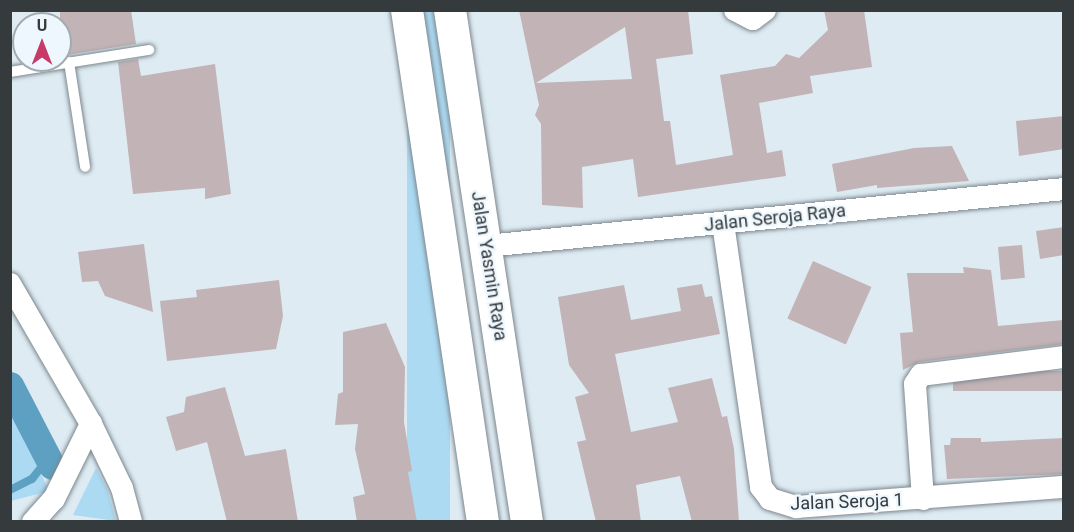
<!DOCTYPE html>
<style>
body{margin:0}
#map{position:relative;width:1074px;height:532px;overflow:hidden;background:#deebf2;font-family:Roboto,sans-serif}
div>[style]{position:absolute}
.green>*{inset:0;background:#acdaf3;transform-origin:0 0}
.stream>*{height:8px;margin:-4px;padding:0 4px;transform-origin:4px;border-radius:4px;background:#5da0c2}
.canal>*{height:27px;margin:-13.5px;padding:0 13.5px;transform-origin:13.5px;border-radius:13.5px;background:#5da0c2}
.building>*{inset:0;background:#c2b3b6;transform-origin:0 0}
.roads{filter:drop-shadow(0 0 2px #7c878e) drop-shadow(0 0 2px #7c878e)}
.lane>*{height:10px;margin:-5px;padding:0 5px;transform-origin:5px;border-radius:5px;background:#fff}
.street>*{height:22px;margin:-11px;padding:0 11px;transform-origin:11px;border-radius:11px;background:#fff}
.secondary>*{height:32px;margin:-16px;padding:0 16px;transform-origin:16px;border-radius:16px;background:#fff}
span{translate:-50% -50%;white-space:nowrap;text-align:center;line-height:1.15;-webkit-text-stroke:4.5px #edf7fd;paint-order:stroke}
.street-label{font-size:18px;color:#353a3c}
.frame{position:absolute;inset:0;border:12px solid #353a3c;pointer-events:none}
.north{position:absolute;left:12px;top:12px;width:60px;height:60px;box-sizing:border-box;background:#edf7fd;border:2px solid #a3abb0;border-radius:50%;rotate:0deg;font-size:16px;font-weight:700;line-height:24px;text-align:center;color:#353a3c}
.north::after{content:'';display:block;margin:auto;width:21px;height:27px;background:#c73a67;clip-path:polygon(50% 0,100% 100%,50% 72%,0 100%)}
</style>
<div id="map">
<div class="green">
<div style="left:407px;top:11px;width:43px;height:516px"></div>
<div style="clip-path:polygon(10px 407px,49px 491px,11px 501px,10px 501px)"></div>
<div style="clip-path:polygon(96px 468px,107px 489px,116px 521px,73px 515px)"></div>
</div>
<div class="stream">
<div style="left:10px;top:490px;width:25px;rotate:-27deg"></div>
<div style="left:32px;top:479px;width:29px;rotate:-52deg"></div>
</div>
<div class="canal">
<div style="left:10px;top:385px;width:91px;rotate:62.6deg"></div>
</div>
<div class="building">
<div style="clip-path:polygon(60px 10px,131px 10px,136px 44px,60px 56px)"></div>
<div style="clip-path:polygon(evenodd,519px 10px,688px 10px,693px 54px,656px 59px,664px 121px,670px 121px,676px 165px,733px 155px,720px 75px,775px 66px,786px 54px,799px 58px,828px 30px,824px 10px,864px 10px,872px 67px,810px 76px,813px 93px,759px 103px,767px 153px,782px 150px,786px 176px,638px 197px,633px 159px,582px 167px,583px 208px,542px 205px,541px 124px,535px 115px,539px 105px,519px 10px,625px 27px,632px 79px,536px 83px,625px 27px)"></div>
<div style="clip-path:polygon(138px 59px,141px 76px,215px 64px,231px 194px,205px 199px,205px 188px,133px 194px,118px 62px)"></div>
<div style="clip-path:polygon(1064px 116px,1064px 149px,1019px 156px,1016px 121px)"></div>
<div style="clip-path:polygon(952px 146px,969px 181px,877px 188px,877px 185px,837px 192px,832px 164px,914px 148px)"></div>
<div style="clip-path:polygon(1064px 227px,1064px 255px,1040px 259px,1036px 231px)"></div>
<div style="clip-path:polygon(144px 244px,153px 312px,105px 296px,98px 281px,82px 282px,78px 252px)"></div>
<div style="left:1022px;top:245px;width:33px;height:24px;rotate:85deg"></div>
<div style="left:813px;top:261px;width:64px;height:63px;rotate:24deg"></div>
<div style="clip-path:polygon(963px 267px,991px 270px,998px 326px,1064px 320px,1064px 344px,919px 362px,903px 370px,900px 333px,913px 332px,907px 273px,964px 273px)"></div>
<div style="clip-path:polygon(279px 280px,283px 316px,276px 349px,167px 361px,160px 301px,197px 297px,196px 290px)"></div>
<div style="clip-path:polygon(702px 284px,705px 297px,712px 296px,720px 334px,615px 354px,631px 432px,678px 422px,668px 388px,712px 378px,722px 417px,727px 416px,734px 449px,739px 522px,692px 522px,680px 476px,636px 485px,641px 522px,596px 522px,577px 442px,586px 440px,575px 397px,589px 393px,569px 365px,558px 297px,624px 285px,631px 320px,681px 311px,677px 288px)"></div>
<div style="clip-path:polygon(386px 323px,405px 367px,404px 422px,412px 471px,408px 472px,417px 522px,357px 522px,353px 497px,365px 494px,355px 449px,358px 424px,335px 425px,338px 394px,343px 392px,343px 332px)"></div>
<div style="left:1064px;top:371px;width:20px;height:111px;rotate:90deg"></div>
<div style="clip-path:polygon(225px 387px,245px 456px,286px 449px,298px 522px,227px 522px,207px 442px,176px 451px,166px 417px,184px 412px,186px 397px)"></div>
<div style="clip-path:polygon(951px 438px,981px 438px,981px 442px,1064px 438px,1064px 474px,947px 479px,944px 445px,950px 445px)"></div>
</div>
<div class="roads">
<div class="lane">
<div style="left:69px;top:62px;width:106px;rotate:81.3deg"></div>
<div style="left:10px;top:72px;width:141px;rotate:-9deg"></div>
</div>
<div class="street">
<div style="left:735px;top:10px;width:20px;rotate:27deg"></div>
<div style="left:753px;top:19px;width:15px;rotate:-37deg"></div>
<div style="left:723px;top:223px;width:267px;rotate:81.8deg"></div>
<div style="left:761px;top:487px;width:15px;rotate:53deg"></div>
<div style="left:770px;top:499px;width:28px;rotate:17deg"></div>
<div style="left:797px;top:507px;width:268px;rotate:-4.3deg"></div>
<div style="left:486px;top:246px;width:581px;rotate:-5.63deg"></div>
<div style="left:10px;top:284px;width:162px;rotate:59.9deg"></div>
<div style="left:91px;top:424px;width:71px;rotate:64.2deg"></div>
<div style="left:122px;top:488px;width:35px;rotate:75deg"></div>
<div style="left:923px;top:499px;width:115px;rotate:-94deg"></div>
<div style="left:915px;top:384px;width:11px;rotate:-56deg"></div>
<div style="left:921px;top:375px;width:144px;rotate:-7.2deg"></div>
<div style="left:33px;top:522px;width:31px;rotate:-48deg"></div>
<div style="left:54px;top:499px;width:84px;rotate:-63.7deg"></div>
</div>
<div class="secondary">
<div style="left:407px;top:10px;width:518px;rotate:81.56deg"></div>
<div style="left:450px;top:10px;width:518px;rotate:81.45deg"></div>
</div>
</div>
<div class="street-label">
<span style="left:775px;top:218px;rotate:-6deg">Jalan Seroja Raya</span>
<span style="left:489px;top:266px;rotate:81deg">Jalan Yasmin Raya</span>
<span style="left:847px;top:502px;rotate:-2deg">Jalan Seroja 1</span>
</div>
<div class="frame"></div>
<div class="north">U</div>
</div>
